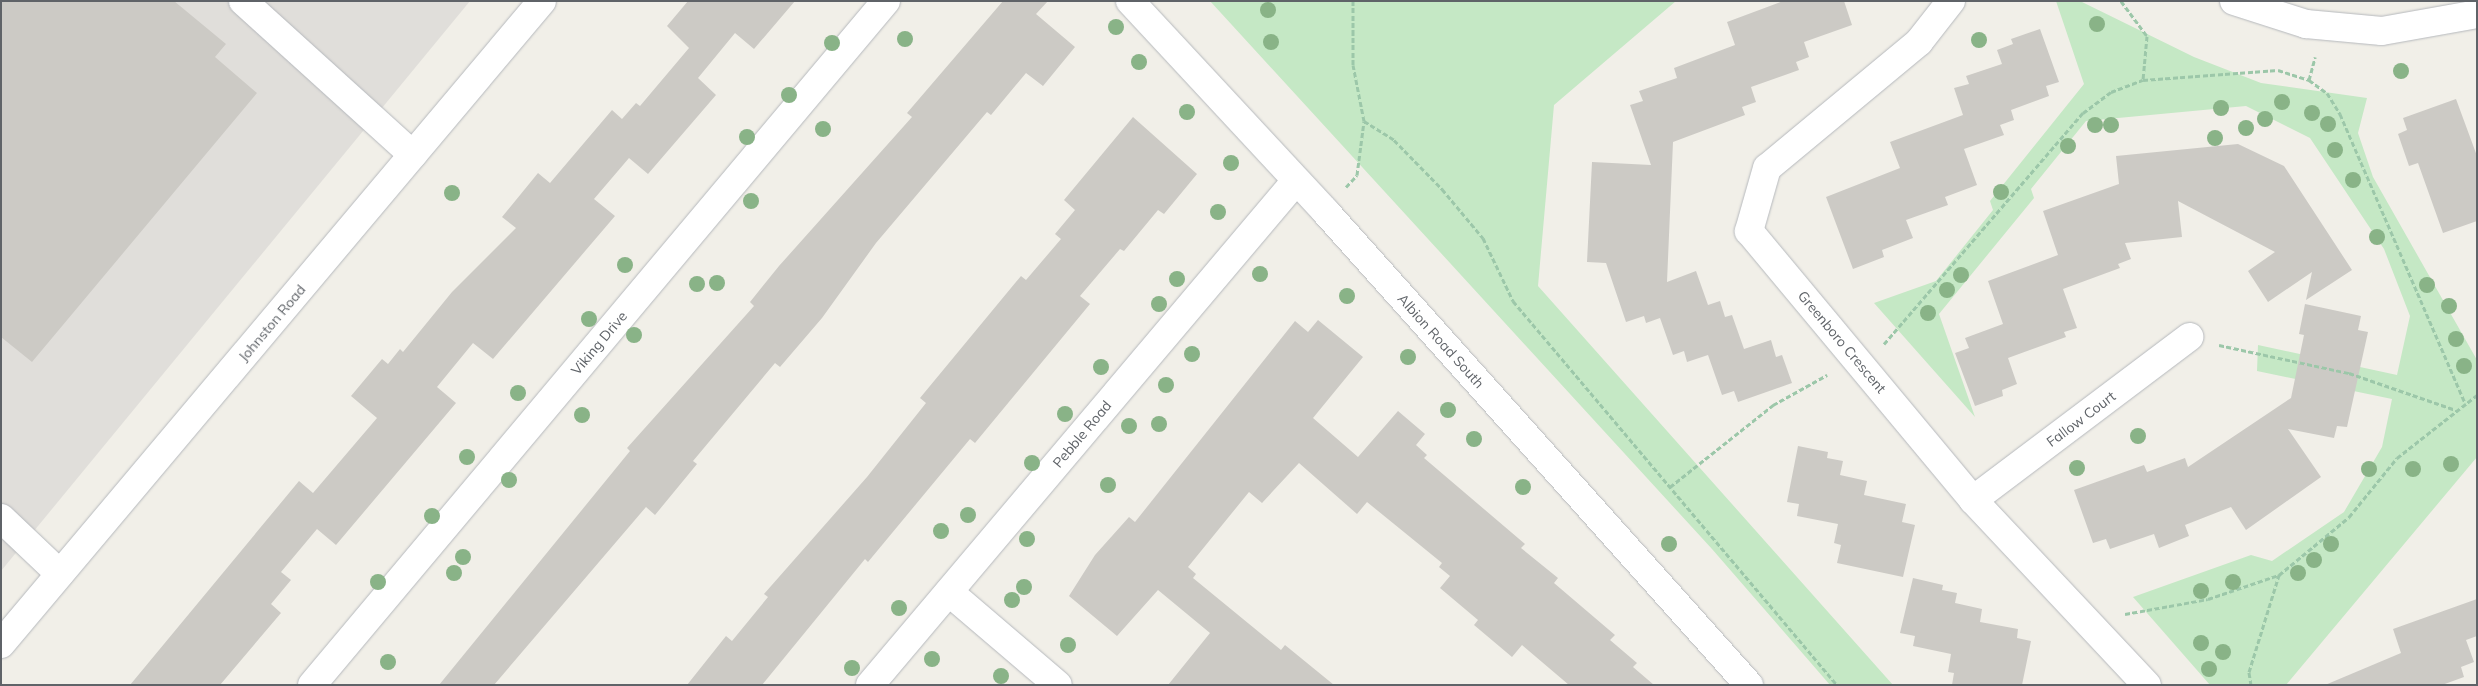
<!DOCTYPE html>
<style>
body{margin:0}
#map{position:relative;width:2478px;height:686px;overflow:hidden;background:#f1efe8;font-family:Mulish,sans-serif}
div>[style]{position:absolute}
.industrial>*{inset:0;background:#e0deda}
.green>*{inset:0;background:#c5e8c5}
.building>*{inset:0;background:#cccac5}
.path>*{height:3px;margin-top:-1.5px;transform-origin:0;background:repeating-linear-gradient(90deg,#9cc7a9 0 5px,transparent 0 7.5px)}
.roads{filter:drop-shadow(0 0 1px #b5b8bc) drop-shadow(0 0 1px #b5b8bc)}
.minor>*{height:28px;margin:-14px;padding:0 14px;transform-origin:14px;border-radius:14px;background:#fff}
.trees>*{width:16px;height:16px;margin:-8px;border-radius:50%;background:#89b387}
span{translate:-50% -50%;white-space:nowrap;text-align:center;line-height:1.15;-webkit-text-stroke:4px #fff;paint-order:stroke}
.street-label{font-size:14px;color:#5f6368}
.frame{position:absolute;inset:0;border:2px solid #5f6368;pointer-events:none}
</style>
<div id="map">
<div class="industrial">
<div style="clip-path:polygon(1px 1px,470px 1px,1px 571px)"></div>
</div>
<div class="green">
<div style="clip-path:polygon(1210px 1px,1676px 1px,1554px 105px,1538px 286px,1893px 685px,1830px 685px,1712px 549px)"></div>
<div style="clip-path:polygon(2056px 1px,2080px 1px,2194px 57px,2261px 83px,2367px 98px,2358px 133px,2373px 177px,2477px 360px,2477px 457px,2286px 685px,2210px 685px,2133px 597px,2251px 555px,2272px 561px,2344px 512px,2382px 447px,2392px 399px,2257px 371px,2258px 345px,2397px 375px,2410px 316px,2384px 249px,2310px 138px,2246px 106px,2086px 121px,2031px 189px,2034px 198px,1939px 314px,1975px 417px,1874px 303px,1936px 281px,1993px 210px,1990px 201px,2084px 84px)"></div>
</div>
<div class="building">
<div style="clip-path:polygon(1px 1px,174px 1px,226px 44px,215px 57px,257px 93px,32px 362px,1px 337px)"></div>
<div style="clip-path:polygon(688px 1px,795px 1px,754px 49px,735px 33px,698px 78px,716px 95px,648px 174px,629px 158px,594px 199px,615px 216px,493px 359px,473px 343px,437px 387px,456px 403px,336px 545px,317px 529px,281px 572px,291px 580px,271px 604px,281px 613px,220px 685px,130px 685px,299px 481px,313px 493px,377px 418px,351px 396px,382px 359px,388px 364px,400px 349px,403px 352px,452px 292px,516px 228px,502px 217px,538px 173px,550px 183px,612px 110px,622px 119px,636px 103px,640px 106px,689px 48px,667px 26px)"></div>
<div style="clip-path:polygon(1003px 1px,1048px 1px,1036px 14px,1075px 47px,1043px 86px,1026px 73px,991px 115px,987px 112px,876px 243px,822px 318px,780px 367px,775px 363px,693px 461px,697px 464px,655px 515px,646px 507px,494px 685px,439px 685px,630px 451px,627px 448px,754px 306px,750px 302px,779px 266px,912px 117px,907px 113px)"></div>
<div style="clip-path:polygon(1783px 1px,1844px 1px,1852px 25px,1804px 42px,1809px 57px,1796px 62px,1799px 70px,1751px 87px,1756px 102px,1742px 107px,1745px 115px,1673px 142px,1667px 282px,1696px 271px,1708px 305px,1720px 301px,1725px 317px,1732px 315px,1744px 349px,1771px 340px,1776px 357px,1782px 355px,1792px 383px,1738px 402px,1734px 391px,1722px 395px,1708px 355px,1687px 362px,1684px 351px,1673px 355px,1660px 318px,1646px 323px,1644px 316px,1626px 322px,1606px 263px,1587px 262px,1592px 162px,1651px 165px,1630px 105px,1643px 101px,1639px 91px,1677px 78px,1674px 68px,1735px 45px,1727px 22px)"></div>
<div style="clip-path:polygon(2040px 29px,2059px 82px,2046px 86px,2049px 96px,2011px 110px,2014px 120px,2000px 125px,2004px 135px,1964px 149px,1977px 185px,1945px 197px,1948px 205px,1906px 220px,1913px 238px,1882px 250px,1884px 257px,1853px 269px,1826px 197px,1900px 168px,1890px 142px,1963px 115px,1954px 88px,1969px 84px,1966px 76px,2002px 64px,1997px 50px,2013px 44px,2011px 39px)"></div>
<div style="clip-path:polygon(2456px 99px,2477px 156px,2477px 221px,2443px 233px,2418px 163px,2409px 166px,2398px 134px,2407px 130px,2403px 118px)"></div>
<div style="clip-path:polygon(1133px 117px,1197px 174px,1164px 214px,1158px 210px,1124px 251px,1120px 249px,1080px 296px,1090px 304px,975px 443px,970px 439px,868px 562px,865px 559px,762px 685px,687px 685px,726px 636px,732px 641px,768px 597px,764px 594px,867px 477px,926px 403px,920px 398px,1021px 276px,1026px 280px,1061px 239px,1055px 234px,1075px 210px,1064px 200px)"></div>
<div style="clip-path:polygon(2238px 144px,2284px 166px,2352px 270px,2306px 300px,2312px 272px,2268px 302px,2248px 271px,2275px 252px,2178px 201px,2182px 237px,2125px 243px,2131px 259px,2118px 264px,2120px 268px,2063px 289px,2077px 328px,2064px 332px,2066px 337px,2008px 358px,2017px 384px,2002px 390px,2003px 396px,1975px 406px,1955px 353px,1969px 348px,1965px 338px,2003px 324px,1988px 281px,2058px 255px,2043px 211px,2119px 184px,2116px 156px)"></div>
<div style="clip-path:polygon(2305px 304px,2361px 316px,2358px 330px,2368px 332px,2347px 427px,2337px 426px,2334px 438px,2288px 429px,2321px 477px,2246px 530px,2231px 507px,2185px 525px,2189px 536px,2159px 548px,2154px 534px,2110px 549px,2106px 539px,2093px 543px,2074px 490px,2144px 465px,2147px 472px,2185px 458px,2188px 467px,2291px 398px,2304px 335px,2299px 334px)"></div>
<div style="clip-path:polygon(1318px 320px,1363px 357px,1313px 418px,1358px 457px,1398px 411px,1425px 434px,1416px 445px,1427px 455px,1424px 458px,1525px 544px,1521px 548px,1558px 578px,1554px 583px,1615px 635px,1610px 640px,1637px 663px,1633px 667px,1654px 685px,1569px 685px,1522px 645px,1512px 657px,1474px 625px,1478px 620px,1440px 588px,1450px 576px,1439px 567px,1442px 563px,1367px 502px,1357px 514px,1299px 463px,1262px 503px,1249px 492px,1188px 567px,1196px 574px,1193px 578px,1281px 650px,1285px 645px,1334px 685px,1168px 685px,1210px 633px,1158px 590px,1117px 636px,1069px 596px,1095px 555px,1129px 517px,1135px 522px,1295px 321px,1308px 332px)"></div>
<div style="clip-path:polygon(1798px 446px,1828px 452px,1827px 458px,1843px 461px,1840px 475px,1867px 481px,1864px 495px,1906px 504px,1902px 522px,1915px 525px,1903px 577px,1837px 563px,1841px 545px,1834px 543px,1838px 524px,1797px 516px,1799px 504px,1787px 502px)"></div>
<div style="clip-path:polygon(1913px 578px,1943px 585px,1942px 590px,1957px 593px,1955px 603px,1982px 609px,1980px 622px,2018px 629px,2017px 638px,2031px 641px,2022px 685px,1952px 685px,1954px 673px,1948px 672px,1951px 654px,1913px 646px,1915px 636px,1900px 633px)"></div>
<div style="clip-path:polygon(2477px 599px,2477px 636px,2466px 640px,2474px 662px,2461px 667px,2464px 677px,2442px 685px,2325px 685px,2401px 653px,2393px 629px)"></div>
</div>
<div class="path">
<div style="left:2121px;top:1px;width:44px;rotate:53.4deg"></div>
<div style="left:2147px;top:36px;width:44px;rotate:95.2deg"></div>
<div style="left:2309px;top:80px;width:24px;rotate:-75deg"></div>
<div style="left:1364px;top:121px;width:36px;rotate:32deg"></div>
<div style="left:1394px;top:140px;width:69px;rotate:45.6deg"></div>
<div style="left:1442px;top:189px;width:64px;rotate:50.1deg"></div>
<div style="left:1483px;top:238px;width:70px;rotate:64.5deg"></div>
<div style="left:1513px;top:301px;width:502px;rotate:49.84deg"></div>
<div style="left:1346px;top:187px;width:16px;rotate:-47deg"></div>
<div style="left:1357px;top:175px;width:54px;rotate:-82.6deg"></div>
<div style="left:1364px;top:121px;width:57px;rotate:-101.1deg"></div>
<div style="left:1353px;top:65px;width:64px;rotate:-90deg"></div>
<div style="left:1884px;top:344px;width:305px;rotate:-49.3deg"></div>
<div style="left:2083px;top:113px;width:35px;rotate:-37deg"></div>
<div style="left:2111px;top:92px;width:34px;rotate:-21deg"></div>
<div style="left:2143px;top:80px;width:135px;rotate:-4.2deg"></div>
<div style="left:2278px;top:70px;width:33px;rotate:18deg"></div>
<div style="left:2309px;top:80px;width:22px;rotate:36deg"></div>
<div style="left:2327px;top:93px;width:25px;rotate:58deg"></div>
<div style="left:2340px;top:114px;width:315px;rotate:66.6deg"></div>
<div style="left:2219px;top:345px;width:133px;rotate:12.2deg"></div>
<div style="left:2349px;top:373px;width:113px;rotate:19.1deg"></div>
<div style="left:1670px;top:487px;width:132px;rotate:-38.5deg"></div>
<div style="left:1773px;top:405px;width:62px;rotate:-29.1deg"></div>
<div style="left:2125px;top:614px;width:84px;rotate:-10.2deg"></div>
<div style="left:2208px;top:599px;width:75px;rotate:-18.7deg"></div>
<div style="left:2251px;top:685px;width:13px;rotate:-99deg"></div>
<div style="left:2249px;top:672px;width:102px;rotate:-72.8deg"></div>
<div style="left:2279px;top:575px;width:91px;rotate:-39.6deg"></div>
<div style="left:2349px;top:517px;width:76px;rotate:-50.9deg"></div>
<div style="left:2397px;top:458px;width:102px;rotate:-38.2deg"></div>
</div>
<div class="roads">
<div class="minor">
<div style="left:243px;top:1px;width:229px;rotate:42.2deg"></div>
<div style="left:1130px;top:1px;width:287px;rotate:47.1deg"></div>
<div style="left:1325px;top:211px;width:636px;rotate:48.19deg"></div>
<div style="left:1951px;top:1px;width:52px;rotate:128deg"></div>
<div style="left:1919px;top:42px;width:197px;rotate:140.3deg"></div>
<div style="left:1767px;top:168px;width:66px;rotate:105.9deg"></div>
<div style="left:1749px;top:231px;width:350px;rotate:50.2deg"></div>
<div style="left:1973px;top:500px;width:254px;rotate:46.8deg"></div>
<div style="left:2234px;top:1px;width:76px;rotate:17.7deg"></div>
<div style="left:2306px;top:24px;width:76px;rotate:5.3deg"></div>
<div style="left:2382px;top:31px;width:97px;rotate:-10.1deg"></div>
<div style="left:1973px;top:500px;width:271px;rotate:-37deg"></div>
<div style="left:1px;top:518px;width:81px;rotate:43.5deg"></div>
<div style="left:949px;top:592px;width:143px;rotate:40.5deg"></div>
<div style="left:1px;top:644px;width:840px;rotate:-49.92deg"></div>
<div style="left:312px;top:685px;width:893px;rotate:-50deg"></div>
<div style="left:870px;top:685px;width:657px;rotate:-49.81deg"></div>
</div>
</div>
<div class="trees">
<div style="left:1268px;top:10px"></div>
<div style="left:2097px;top:24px"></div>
<div style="left:1116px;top:27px"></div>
<div style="left:905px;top:39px"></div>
<div style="left:1979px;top:40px"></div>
<div style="left:1271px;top:42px"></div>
<div style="left:832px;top:43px"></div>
<div style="left:1139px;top:62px"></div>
<div style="left:2401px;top:71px"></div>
<div style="left:789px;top:95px"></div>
<div style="left:2282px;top:102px"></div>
<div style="left:2221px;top:108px"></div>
<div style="left:1187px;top:112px"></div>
<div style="left:2312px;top:113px"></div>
<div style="left:2265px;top:119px"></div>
<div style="left:2328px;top:124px"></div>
<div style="left:2095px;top:125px"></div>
<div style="left:2111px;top:125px"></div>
<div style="left:2246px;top:128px"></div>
<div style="left:823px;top:129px"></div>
<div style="left:747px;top:137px"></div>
<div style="left:2215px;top:138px"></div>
<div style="left:2068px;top:146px"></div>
<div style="left:2335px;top:150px"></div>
<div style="left:1231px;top:163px"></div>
<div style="left:2353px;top:180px"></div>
<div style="left:2001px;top:192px"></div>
<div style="left:452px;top:193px"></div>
<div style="left:751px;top:201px"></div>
<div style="left:1218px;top:212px"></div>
<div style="left:2377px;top:237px"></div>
<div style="left:625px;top:265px"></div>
<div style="left:1260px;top:274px"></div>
<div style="left:1961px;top:275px"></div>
<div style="left:1177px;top:279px"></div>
<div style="left:717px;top:283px"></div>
<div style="left:697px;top:284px"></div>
<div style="left:2427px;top:285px"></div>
<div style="left:1947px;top:290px"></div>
<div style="left:1347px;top:296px"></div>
<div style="left:1159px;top:304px"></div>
<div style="left:2449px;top:306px"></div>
<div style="left:1928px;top:313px"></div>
<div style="left:589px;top:319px"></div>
<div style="left:634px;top:335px"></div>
<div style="left:2456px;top:339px"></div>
<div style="left:1192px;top:354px"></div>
<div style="left:1408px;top:357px"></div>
<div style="left:2464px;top:366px"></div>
<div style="left:1101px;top:367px"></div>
<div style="left:1166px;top:385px"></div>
<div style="left:518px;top:393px"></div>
<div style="left:1448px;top:410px"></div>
<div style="left:1065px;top:414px"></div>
<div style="left:582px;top:415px"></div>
<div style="left:1159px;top:424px"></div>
<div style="left:1129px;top:426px"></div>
<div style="left:2138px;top:436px"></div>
<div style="left:1474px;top:439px"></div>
<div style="left:467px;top:457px"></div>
<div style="left:1032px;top:463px"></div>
<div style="left:2451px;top:464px"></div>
<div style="left:2077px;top:468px"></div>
<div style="left:2369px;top:469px"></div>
<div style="left:2413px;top:469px"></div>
<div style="left:509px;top:480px"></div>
<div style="left:1108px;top:485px"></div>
<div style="left:1523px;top:487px"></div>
<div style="left:968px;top:515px"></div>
<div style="left:432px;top:516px"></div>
<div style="left:941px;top:531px"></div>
<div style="left:1027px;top:539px"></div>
<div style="left:1669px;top:544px"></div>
<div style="left:2331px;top:544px"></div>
<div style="left:463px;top:557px"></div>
<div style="left:2314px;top:560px"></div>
<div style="left:454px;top:573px"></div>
<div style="left:2298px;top:573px"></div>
<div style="left:378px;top:582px"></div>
<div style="left:2233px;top:582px"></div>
<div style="left:1024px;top:587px"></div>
<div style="left:2201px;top:591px"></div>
<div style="left:1012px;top:600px"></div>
<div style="left:899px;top:608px"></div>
<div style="left:2201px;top:643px"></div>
<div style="left:1068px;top:645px"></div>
<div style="left:2223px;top:652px"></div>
<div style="left:932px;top:659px"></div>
<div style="left:388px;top:662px"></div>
<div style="left:852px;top:668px"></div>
<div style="left:2209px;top:669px"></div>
<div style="left:1001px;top:676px"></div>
</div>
<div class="street-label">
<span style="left:272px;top:323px;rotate:-50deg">Johnston Road</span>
<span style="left:1441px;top:341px;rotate:48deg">Albion Road South</span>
<span style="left:1842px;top:342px;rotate:50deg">Greenboro Crescent</span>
<span style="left:599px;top:343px;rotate:-50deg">Viking Drive</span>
<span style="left:2081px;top:419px;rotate:-37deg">Fallow Court</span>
<span style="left:1082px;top:434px;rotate:-50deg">Pebble Road</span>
</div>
<div class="frame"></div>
</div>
